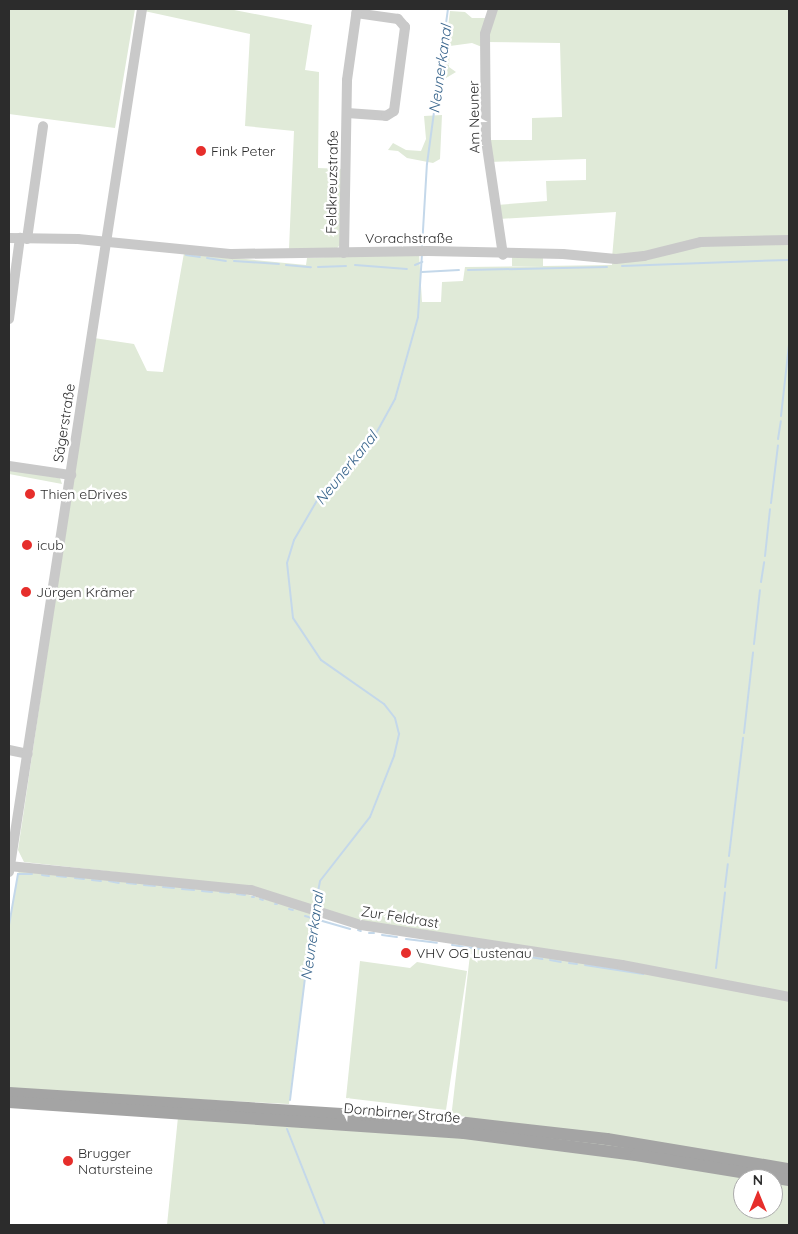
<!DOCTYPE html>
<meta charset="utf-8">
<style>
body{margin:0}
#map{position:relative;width:798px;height:1234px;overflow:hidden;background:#fff;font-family:Quicksand,sans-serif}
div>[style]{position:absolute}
.green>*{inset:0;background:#e0ead8;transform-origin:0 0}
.stream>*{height:2px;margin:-1px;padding:0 1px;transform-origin:1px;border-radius:1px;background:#c4d8ea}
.minor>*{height:10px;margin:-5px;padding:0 5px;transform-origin:5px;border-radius:5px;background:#c9c9c9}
.major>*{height:12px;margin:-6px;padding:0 6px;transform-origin:6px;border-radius:6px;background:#a4a4a4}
.dots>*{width:14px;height:14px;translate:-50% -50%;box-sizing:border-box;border:2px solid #fff;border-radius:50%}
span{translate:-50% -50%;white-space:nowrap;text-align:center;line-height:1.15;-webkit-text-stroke:5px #fff;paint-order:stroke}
.street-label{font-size:14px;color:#2c2c2c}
.poi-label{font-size:14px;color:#2c2c2c}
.left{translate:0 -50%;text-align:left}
.water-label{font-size:15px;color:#3a668d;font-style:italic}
.frame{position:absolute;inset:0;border:10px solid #2c2c2c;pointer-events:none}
.north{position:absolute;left:733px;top:1169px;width:50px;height:50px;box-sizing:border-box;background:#fff;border:1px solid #ababab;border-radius:50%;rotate:0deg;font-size:14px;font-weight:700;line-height:20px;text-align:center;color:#2c2c2c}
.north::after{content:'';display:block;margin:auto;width:18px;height:22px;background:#e62e2b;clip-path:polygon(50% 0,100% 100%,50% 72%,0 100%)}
</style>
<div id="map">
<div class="green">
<div style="clip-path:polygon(9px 9px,229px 9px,312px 25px,305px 70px,319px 72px,318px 168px,343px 169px,340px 245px,337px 248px,289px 249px,294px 131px,245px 126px,250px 34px,135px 9px,115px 128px,9px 114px)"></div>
<div style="clip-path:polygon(492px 9px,789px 9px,789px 240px,738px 240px,612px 258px,616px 212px,499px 219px,497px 205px,547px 201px,546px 181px,586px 180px,586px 159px,489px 162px,486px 140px,532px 140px,532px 118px,562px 117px,560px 43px,485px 42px)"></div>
<div style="clip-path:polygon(450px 11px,465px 12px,472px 18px,486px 18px,482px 47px,472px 43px,450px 46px,449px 67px,456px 72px,446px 78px,442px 75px)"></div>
<div style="clip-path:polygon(442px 115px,440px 159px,433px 163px,407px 158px,398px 151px,388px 150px,393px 143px,406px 150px,421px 151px,426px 139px,424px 116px)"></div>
<div style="clip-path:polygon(evenodd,789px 242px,789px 1225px,167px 1225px,178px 1117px,450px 1127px,471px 946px,349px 920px,216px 883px,24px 862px,18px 850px,94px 338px,134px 344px,147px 371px,163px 372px,184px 253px,306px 265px,307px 258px,419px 253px,422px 302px,441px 302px,442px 282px,463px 281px,465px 267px,612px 265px,612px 260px,681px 246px,789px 242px,743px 1179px,773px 1179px,773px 1209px,743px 1209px,743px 1179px)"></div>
<div style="left:543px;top:257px;width:9px;height:31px;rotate:90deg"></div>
<div style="clip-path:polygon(9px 470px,60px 478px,62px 484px,9px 474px)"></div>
<div style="clip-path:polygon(19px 870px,228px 889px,313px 913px,289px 1104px,9px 1090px,9px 925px)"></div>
<div style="clip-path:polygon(360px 961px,410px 968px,417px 962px,467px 971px,446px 1110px,346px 1098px)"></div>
</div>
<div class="stream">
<div style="left:422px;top:247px;width:83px;rotate:-86.6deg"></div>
<div style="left:427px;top:164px;width:156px;rotate:-82.3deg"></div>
<div style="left:186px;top:255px;width:14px;rotate:8deg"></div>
<div style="left:207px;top:258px;width:19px;rotate:9deg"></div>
<div style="left:234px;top:261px;width:45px;rotate:3.8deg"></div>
<div style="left:286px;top:265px;width:25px;rotate:5deg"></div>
<div style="left:355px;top:265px;width:52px;rotate:4.4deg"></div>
<div style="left:415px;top:265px;width:8px;rotate:-23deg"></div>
<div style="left:622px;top:266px;width:167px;rotate:-2.1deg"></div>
<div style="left:318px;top:267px;width:28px;rotate:-2deg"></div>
<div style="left:468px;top:270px;width:139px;rotate:-1.2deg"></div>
<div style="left:422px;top:272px;width:37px;rotate:-3deg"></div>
<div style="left:781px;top:416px;width:71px;rotate:-83.6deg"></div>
<div style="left:778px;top:439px;width:18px;rotate:-81deg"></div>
<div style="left:771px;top:503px;width:58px;rotate:-83.1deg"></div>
<div style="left:765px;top:556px;width:47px;rotate:-83.9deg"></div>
<div style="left:761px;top:582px;width:20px;rotate:-81deg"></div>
<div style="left:754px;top:644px;width:54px;rotate:-83.7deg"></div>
<div style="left:744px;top:733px;width:81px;rotate:-83.6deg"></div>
<div style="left:729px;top:856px;width:119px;rotate:-83.2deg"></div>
<div style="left:42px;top:875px;width:7px;rotate:8deg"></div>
<div style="left:57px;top:876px;width:9px;rotate:6deg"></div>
<div style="left:75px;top:878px;width:9px;rotate:6deg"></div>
<div style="left:92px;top:880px;width:9px;rotate:6deg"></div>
<div style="left:109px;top:881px;width:10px;rotate:11deg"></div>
<div style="left:127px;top:883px;width:9px;rotate:6deg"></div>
<div style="left:144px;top:885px;width:11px;rotate:5deg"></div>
<div style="left:163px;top:887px;width:11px;rotate:5deg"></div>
<div style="left:725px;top:887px;width:23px;rotate:-83deg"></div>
<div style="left:182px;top:889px;width:12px;rotate:5deg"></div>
<div style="left:202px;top:891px;width:10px;rotate:6deg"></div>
<div style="left:220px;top:892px;width:9px;rotate:6deg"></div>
<div style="left:237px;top:894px;width:8px;rotate:7deg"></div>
<div style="left:252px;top:897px;width:2px"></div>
<div style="left:260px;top:899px;width:3px;rotate:18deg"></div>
<div style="left:275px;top:904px;width:2px"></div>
<div style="left:315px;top:907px;width:26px;rotate:-79deg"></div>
<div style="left:320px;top:881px;width:81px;rotate:-52deg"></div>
<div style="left:370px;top:817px;width:66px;rotate:-68.5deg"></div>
<div style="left:394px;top:756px;width:23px;rotate:-77deg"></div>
<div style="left:399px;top:734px;width:16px;rotate:-104deg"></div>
<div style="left:395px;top:718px;width:18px;rotate:-128deg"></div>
<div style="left:384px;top:704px;width:77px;rotate:-145.1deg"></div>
<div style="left:321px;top:660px;width:50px;rotate:-123.7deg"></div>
<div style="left:293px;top:618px;width:55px;rotate:-96.2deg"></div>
<div style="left:287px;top:563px;width:24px;rotate:-73deg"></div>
<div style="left:294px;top:540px;width:50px;rotate:-59.8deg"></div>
<div style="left:319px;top:497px;width:79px;rotate:-47deg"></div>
<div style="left:373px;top:439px;width:46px;rotate:-61.2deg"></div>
<div style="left:395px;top:399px;width:85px;rotate:-74.3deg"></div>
<div style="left:418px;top:317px;width:63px;rotate:-86.4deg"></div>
<div style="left:289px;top:909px;width:4px;rotate:14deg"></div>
<div style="left:305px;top:916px;width:47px;rotate:16.1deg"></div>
<div style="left:9px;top:925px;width:52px;rotate:-80deg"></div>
<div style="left:18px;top:874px;width:14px"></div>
<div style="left:358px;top:930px;width:3px;rotate:18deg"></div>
<div style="left:369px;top:933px;width:5px"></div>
<div style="left:382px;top:935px;width:15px;rotate:8deg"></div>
<div style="left:406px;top:939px;width:31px;rotate:7deg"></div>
<div style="left:452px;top:945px;width:34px;rotate:8deg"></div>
<div style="left:494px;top:951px;width:49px;rotate:9.5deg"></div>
<div style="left:550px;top:960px;width:11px;rotate:10deg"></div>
<div style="left:569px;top:963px;width:8px;rotate:7deg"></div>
<div style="left:585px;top:965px;width:59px;rotate:8.8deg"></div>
<div style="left:716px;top:968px;width:76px;rotate:-83.2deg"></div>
<div style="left:290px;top:1100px;width:187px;rotate:-83deg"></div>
<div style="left:287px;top:1129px;width:103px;rotate:68.4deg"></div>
</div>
<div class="minor">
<div style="left:493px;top:9px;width:26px;rotate:108deg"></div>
<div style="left:485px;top:34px;width:106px;rotate:89.5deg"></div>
<div style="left:486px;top:140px;width:116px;rotate:81.6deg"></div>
<div style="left:347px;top:113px;width:39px;rotate:4deg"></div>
<div style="left:386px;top:116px;width:9px;rotate:-32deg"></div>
<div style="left:394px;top:111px;width:85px;rotate:-82.5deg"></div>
<div style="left:405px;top:27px;width:11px;rotate:-131deg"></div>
<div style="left:398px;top:19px;width:42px;rotate:-171.9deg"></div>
<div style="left:9px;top:238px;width:69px;rotate:0.8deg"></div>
<div style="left:78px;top:239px;width:155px;rotate:5.6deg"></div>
<div style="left:232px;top:254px;width:196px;rotate:-0.9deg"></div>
<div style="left:428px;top:251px;width:135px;rotate:1.3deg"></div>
<div style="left:563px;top:254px;width:53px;rotate:5.4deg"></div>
<div style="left:616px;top:259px;width:28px;rotate:-6deg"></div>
<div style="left:644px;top:256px;width:59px;rotate:-13.8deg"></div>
<div style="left:701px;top:242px;width:88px;rotate:-1.3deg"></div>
<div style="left:27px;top:239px;width:114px;rotate:-81.9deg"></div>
<div style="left:344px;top:253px;width:173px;rotate:-89deg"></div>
<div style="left:347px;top:80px;width:72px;rotate:-82deg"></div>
<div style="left:9px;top:319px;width:82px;rotate:-82.3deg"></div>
<div style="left:9px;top:466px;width:63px;rotate:8.3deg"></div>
<div style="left:9px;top:750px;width:19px;rotate:12deg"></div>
<div style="left:9px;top:866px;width:243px;rotate:5.7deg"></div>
<div style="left:251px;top:890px;width:115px;rotate:17.7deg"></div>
<div style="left:361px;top:925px;width:264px;rotate:8.7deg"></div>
<div style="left:622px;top:965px;width:170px;rotate:10.8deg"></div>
<div style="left:9px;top:872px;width:873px;rotate:-81.24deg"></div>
</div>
<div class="major">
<div style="left:9px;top:1093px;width:441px;rotate:3.6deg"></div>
<div style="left:449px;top:1121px;width:159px;rotate:6.5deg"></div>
<div style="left:607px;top:1139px;width:184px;rotate:9.4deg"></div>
<div style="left:9px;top:1102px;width:456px;rotate:3.9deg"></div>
<div style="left:464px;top:1133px;width:173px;rotate:7.3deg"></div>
<div style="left:636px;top:1155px;width:155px;rotate:9.3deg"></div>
</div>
<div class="dots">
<div style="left:201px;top:151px;background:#e62e2b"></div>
<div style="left:30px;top:494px;background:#e62e2b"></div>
<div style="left:27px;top:545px;background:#e62e2b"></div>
<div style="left:26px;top:592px;background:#e62e2b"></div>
<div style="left:406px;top:953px;background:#e62e2b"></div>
<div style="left:68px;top:1161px;background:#e62e2b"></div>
</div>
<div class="street-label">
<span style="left:474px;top:117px;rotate:-91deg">Am Neuner</span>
<span style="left:332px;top:182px;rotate:-89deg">Feldkreuzstraße</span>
<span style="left:409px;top:238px">Vorachstraße</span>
<span style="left:64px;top:423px;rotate:-81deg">Sägerstraße</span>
<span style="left:400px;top:917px;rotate:9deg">Zur Feldrast</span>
<span style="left:402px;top:1113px;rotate:5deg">Dornbirner Straße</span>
</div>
<div class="poi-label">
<span class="left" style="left:211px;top:151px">Fink Peter</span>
<span class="left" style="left:40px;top:494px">Thien eDrives</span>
<span class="left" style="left:37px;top:545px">icub</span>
<span class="left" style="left:36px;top:592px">Jürgen Krämer</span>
<span class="left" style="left:416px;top:953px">VHV OG Lustenau</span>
<span class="left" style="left:78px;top:1161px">Brugger<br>Natursteine</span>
</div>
<div class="water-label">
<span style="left:440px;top:69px;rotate:-82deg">Neunerkanal</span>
<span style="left:346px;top:468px;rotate:-51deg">Neunerkanal</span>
<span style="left:312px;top:936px;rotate:-82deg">Neunerkanal</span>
</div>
<div class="frame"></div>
<div class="north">N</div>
</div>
